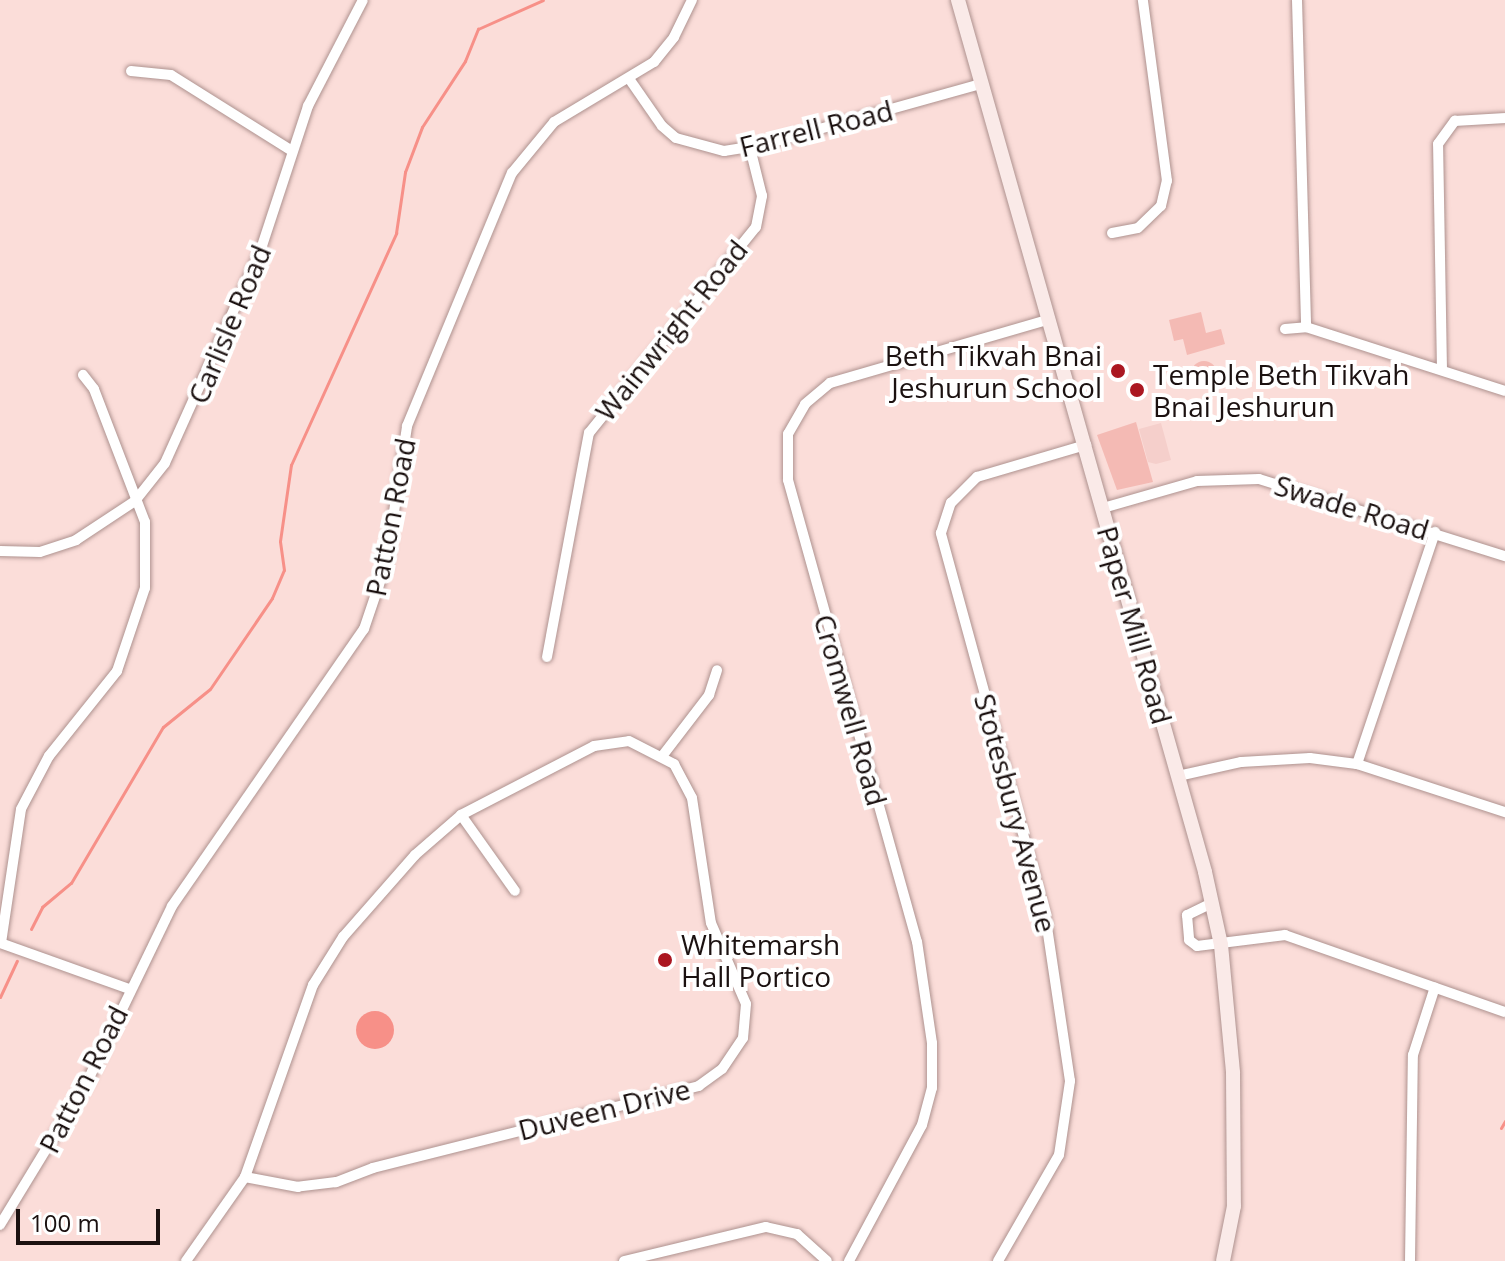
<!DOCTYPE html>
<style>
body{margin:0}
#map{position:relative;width:1505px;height:1261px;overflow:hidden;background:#fbddd9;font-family:"Open Sans",sans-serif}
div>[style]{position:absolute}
.built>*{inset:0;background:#f5cfcb}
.green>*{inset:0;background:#f4bab4}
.round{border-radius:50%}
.water>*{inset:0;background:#f79088}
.stream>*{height:3px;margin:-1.5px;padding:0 1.5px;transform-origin:1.5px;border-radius:1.5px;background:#f79088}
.roads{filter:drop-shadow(0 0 2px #ae928f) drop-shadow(0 0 2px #ae928f)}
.minor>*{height:10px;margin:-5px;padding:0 5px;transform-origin:5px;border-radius:5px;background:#fff}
.secondary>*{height:14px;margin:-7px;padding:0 7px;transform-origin:7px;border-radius:7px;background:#faeae8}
.dots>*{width:22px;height:22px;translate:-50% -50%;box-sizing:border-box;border:4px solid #fff;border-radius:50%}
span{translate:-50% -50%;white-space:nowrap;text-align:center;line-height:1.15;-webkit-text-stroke:8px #fff;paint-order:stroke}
.street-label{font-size:28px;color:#1b1110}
.poi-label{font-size:28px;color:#1b1110}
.right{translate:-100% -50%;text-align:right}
.left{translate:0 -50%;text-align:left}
.scale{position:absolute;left:16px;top:1209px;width:144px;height:36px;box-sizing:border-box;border:4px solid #1b1110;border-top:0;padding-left:10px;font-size:24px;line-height:28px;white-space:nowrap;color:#1b1110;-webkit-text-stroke:6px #fff;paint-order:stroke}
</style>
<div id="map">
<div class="built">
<div style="clip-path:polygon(1161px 423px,1171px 460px,1156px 464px,1148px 462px,1139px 429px)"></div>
</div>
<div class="green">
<div style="clip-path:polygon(1201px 312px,1206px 333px,1221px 329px,1225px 344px,1187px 355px,1183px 339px,1174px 341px,1169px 320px)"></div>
<div class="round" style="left:1191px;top:361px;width:26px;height:26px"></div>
<div style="clip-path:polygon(1136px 422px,1153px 482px,1117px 490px,1097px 435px)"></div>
</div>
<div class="water">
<div class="round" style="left:356px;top:1011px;width:38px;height:38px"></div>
</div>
<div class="stream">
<div style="left:31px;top:929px;width:25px;rotate:-63deg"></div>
<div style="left:42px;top:907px;width:38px;rotate:-40deg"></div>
<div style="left:71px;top:883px;width:181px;rotate:-59.5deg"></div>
<div style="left:163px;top:727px;width:60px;rotate:-39deg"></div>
<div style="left:210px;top:689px;width:110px;rotate:-55.7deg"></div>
<div style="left:272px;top:598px;width:30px;rotate:-67deg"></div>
<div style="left:284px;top:570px;width:29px;rotate:-98deg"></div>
<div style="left:280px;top:541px;width:77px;rotate:-81.8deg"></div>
<div style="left:291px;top:465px;width:255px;rotate:-65.6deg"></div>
<div style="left:396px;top:233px;width:62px;rotate:-81.6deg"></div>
<div style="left:405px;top:172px;width:48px;rotate:-69.3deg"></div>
<div style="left:422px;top:127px;width:79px;rotate:-56.9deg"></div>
<div style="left:465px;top:61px;width:35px;rotate:-68deg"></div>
<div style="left:478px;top:29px;width:71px;rotate:-24deg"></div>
<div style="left:0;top:997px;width:40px;rotate:-65deg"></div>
<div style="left:1501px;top:1128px;width:8px;rotate:-60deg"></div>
</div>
<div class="roads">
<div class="minor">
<div style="left:1297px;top:0;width:327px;rotate:88.4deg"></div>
<div style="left:131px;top:71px;width:40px;rotate:5.7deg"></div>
<div style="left:171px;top:75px;width:143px;rotate:32.1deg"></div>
<div style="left:630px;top:80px;width:56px;rotate:55.2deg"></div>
<div style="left:662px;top:126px;width:18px;rotate:41deg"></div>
<div style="left:676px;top:138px;width:50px;rotate:15.2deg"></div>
<div style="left:724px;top:151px;width:38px;rotate:-9deg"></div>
<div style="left:762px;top:145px;width:226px;rotate:-15.6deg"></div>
<div style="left:1112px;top:233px;width:26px;rotate:-11deg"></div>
<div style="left:1138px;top:228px;width:32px;rotate:-44deg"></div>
<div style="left:1161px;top:206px;width:26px;rotate:-77deg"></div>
<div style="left:1167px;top:181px;width:183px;rotate:-97.6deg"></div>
<div style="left:1285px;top:329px;width:21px;rotate:-5deg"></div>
<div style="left:1306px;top:327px;width:209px;rotate:17.8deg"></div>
<div style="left:1442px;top:370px;width:226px;rotate:-91deg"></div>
<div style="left:1438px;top:144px;width:29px;rotate:-54deg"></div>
<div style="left:1455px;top:121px;width:50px;rotate:-3.4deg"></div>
<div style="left:1103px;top:508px;width:98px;rotate:-16deg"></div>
<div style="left:1197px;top:481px;width:62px;rotate:-1.8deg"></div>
<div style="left:1259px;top:479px;width:258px;rotate:17.4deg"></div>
<div style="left:0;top:551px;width:40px;rotate:1.4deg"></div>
<div style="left:40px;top:552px;width:38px;rotate:-18deg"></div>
<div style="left:76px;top:540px;width:71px;rotate:-33.5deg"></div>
<div style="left:135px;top:501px;width:48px;rotate:-51.7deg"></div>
<div style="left:165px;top:463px;width:231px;rotate:-65.8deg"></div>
<div style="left:260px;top:252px;width:154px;rotate:-71.8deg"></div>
<div style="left:308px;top:106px;width:119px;rotate:-62.6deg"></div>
<div style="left:547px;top:657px;width:228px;rotate:-79.4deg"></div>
<div style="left:589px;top:433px;width:265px;rotate:-51deg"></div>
<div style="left:756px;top:227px;width:32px;rotate:-79deg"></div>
<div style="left:762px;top:196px;width:49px;rotate:-104deg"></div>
<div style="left:663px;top:755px;width:76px;rotate:-52.5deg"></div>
<div style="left:709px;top:695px;width:26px;rotate:-72deg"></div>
<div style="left:1357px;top:764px;width:245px;rotate:-71.4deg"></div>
<div style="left:1178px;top:776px;width:65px;rotate:-12.5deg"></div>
<div style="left:1241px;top:762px;width:69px;rotate:-3.3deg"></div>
<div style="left:1310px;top:758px;width:47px;rotate:7.3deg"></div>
<div style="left:1357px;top:764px;width:156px;rotate:18deg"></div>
<div style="left:461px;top:815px;width:93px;rotate:54.6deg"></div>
<div style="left:1212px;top:903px;width:28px;rotate:154deg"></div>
<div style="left:1187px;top:915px;width:25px;rotate:85deg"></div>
<div style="left:1189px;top:940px;width:10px;rotate:37deg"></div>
<div style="left:1197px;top:946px;width:89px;rotate:-7.1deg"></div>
<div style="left:1285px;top:935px;width:233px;rotate:19.3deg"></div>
<div style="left:0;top:943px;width:137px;rotate:19.6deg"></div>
<div style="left:1px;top:943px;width:135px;rotate:-81.5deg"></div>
<div style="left:21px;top:809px;width:60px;rotate:-62.2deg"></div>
<div style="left:49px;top:756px;width:109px;rotate:-51.3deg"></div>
<div style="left:117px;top:671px;width:88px;rotate:-71.4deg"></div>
<div style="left:145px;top:588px;width:66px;rotate:-90deg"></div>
<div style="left:145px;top:522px;width:142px;rotate:-111deg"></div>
<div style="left:94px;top:389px;width:18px;rotate:-128deg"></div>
<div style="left:0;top:1225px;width:167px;rotate:-58.7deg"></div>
<div style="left:87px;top:1082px;width:195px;rotate:-64.2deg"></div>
<div style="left:172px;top:906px;width:337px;rotate:-55.3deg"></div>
<div style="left:364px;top:629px;width:69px;rotate:-71.3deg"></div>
<div style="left:386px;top:564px;width:140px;rotate:-81.3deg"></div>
<div style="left:407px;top:426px;width:274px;rotate:-67.5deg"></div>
<div style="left:512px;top:173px;width:66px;rotate:-50.5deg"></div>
<div style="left:554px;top:122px;width:117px;rotate:-31deg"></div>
<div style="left:654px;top:62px;width:32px;rotate:-51deg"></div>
<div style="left:674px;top:37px;width:41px;rotate:-64.1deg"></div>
<div style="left:186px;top:1261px;width:103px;rotate:-54.9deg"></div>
<div style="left:245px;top:1177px;width:204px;rotate:-70.5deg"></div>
<div style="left:313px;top:985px;width:57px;rotate:-58deg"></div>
<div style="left:343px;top:937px;width:109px;rotate:-48.7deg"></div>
<div style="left:415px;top:855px;width:61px;rotate:-41deg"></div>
<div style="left:461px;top:815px;width:150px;rotate:-27.4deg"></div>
<div style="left:594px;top:746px;width:35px;rotate:-8deg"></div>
<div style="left:629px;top:741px;width:51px;rotate:27.1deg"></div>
<div style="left:674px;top:764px;width:38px;rotate:62deg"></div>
<div style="left:692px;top:798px;width:126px;rotate:81.4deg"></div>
<div style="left:711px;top:923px;width:88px;rotate:66.6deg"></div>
<div style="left:746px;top:1004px;width:34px;rotate:95deg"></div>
<div style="left:743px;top:1038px;width:37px;rotate:124deg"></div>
<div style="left:722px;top:1069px;width:29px;rotate:144deg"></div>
<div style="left:699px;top:1086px;width:336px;rotate:165.9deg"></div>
<div style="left:373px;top:1168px;width:40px;rotate:159deg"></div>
<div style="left:336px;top:1182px;width:38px;rotate:173deg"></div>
<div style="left:298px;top:1187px;width:54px;rotate:-169.3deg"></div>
<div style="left:624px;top:1261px;width:146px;rotate:-13.5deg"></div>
<div style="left:766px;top:1227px;width:32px;rotate:13deg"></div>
<div style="left:797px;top:1234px;width:40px;rotate:42deg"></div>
<div style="left:849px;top:1261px;width:154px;rotate:-61.8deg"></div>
<div style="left:922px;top:1125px;width:38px;rotate:-75deg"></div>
<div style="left:932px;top:1088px;width:45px;rotate:-90deg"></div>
<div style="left:932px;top:1043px;width:102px;rotate:-98.4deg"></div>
<div style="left:917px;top:942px;width:480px;rotate:-105.6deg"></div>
<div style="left:788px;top:480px;width:46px;rotate:-90deg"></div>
<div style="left:788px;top:434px;width:34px;rotate:-60deg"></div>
<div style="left:805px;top:404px;width:33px;rotate:-40deg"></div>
<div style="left:830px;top:383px;width:229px;rotate:-16.2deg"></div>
<div style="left:998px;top:1261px;width:122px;rotate:-60.1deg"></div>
<div style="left:1059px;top:1155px;width:75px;rotate:-81.5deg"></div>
<div style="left:1070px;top:1081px;width:169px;rotate:-98.5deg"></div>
<div style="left:1045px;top:914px;width:395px;rotate:-105.3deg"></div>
<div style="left:941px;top:533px;width:32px;rotate:-72deg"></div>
<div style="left:951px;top:503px;width:37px;rotate:-45deg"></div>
<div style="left:977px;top:477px;width:114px;rotate:-16.4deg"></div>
<div style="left:1410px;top:1261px;width:206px;rotate:-89.2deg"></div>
<div style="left:1413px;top:1055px;width:71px;rotate:-72.1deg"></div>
</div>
<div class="secondary">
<div style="left:958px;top:0;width:906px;rotate:74.18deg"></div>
<div style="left:1205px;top:872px;width:75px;rotate:77.6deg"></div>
<div style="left:1221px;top:945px;width:129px;rotate:84.6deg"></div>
<div style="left:1233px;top:1073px;width:133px;rotate:89.6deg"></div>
<div style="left:1234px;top:1206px;width:56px;rotate:101.3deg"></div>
</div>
</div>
<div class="dots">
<div style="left:1118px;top:371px;background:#ab1721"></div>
<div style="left:1137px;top:390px;background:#ab1721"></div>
<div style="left:665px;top:960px;background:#ab1721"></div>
</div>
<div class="street-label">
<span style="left:816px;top:128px;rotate:-14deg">Farrell Road</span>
<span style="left:229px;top:324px;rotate:-67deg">Carlisle Road</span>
<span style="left:671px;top:330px;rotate:-51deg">Wainwright Road</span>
<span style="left:1352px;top:507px;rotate:17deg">Swade Road</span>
<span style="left:390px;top:517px;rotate:-79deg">Patton Road</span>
<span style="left:1135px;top:625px;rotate:74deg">Paper Mill Road</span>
<span style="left:851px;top:710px;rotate:74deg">Cromwell Road</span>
<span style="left:1016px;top:813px;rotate:75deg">Stotesbury Avenue</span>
<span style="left:83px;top:1079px;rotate:-63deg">Patton Road</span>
<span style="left:604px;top:1109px;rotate:-14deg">Duveen Drive</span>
</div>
<div class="poi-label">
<span class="right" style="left:1102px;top:371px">Beth Tikvah Bnai<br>Jeshurun School</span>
<span class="left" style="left:1153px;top:390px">Temple Beth Tikvah<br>Bnai Jeshurun</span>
<span class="left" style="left:681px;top:960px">Whitemarsh<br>Hall Portico</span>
</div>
<div class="scale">100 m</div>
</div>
